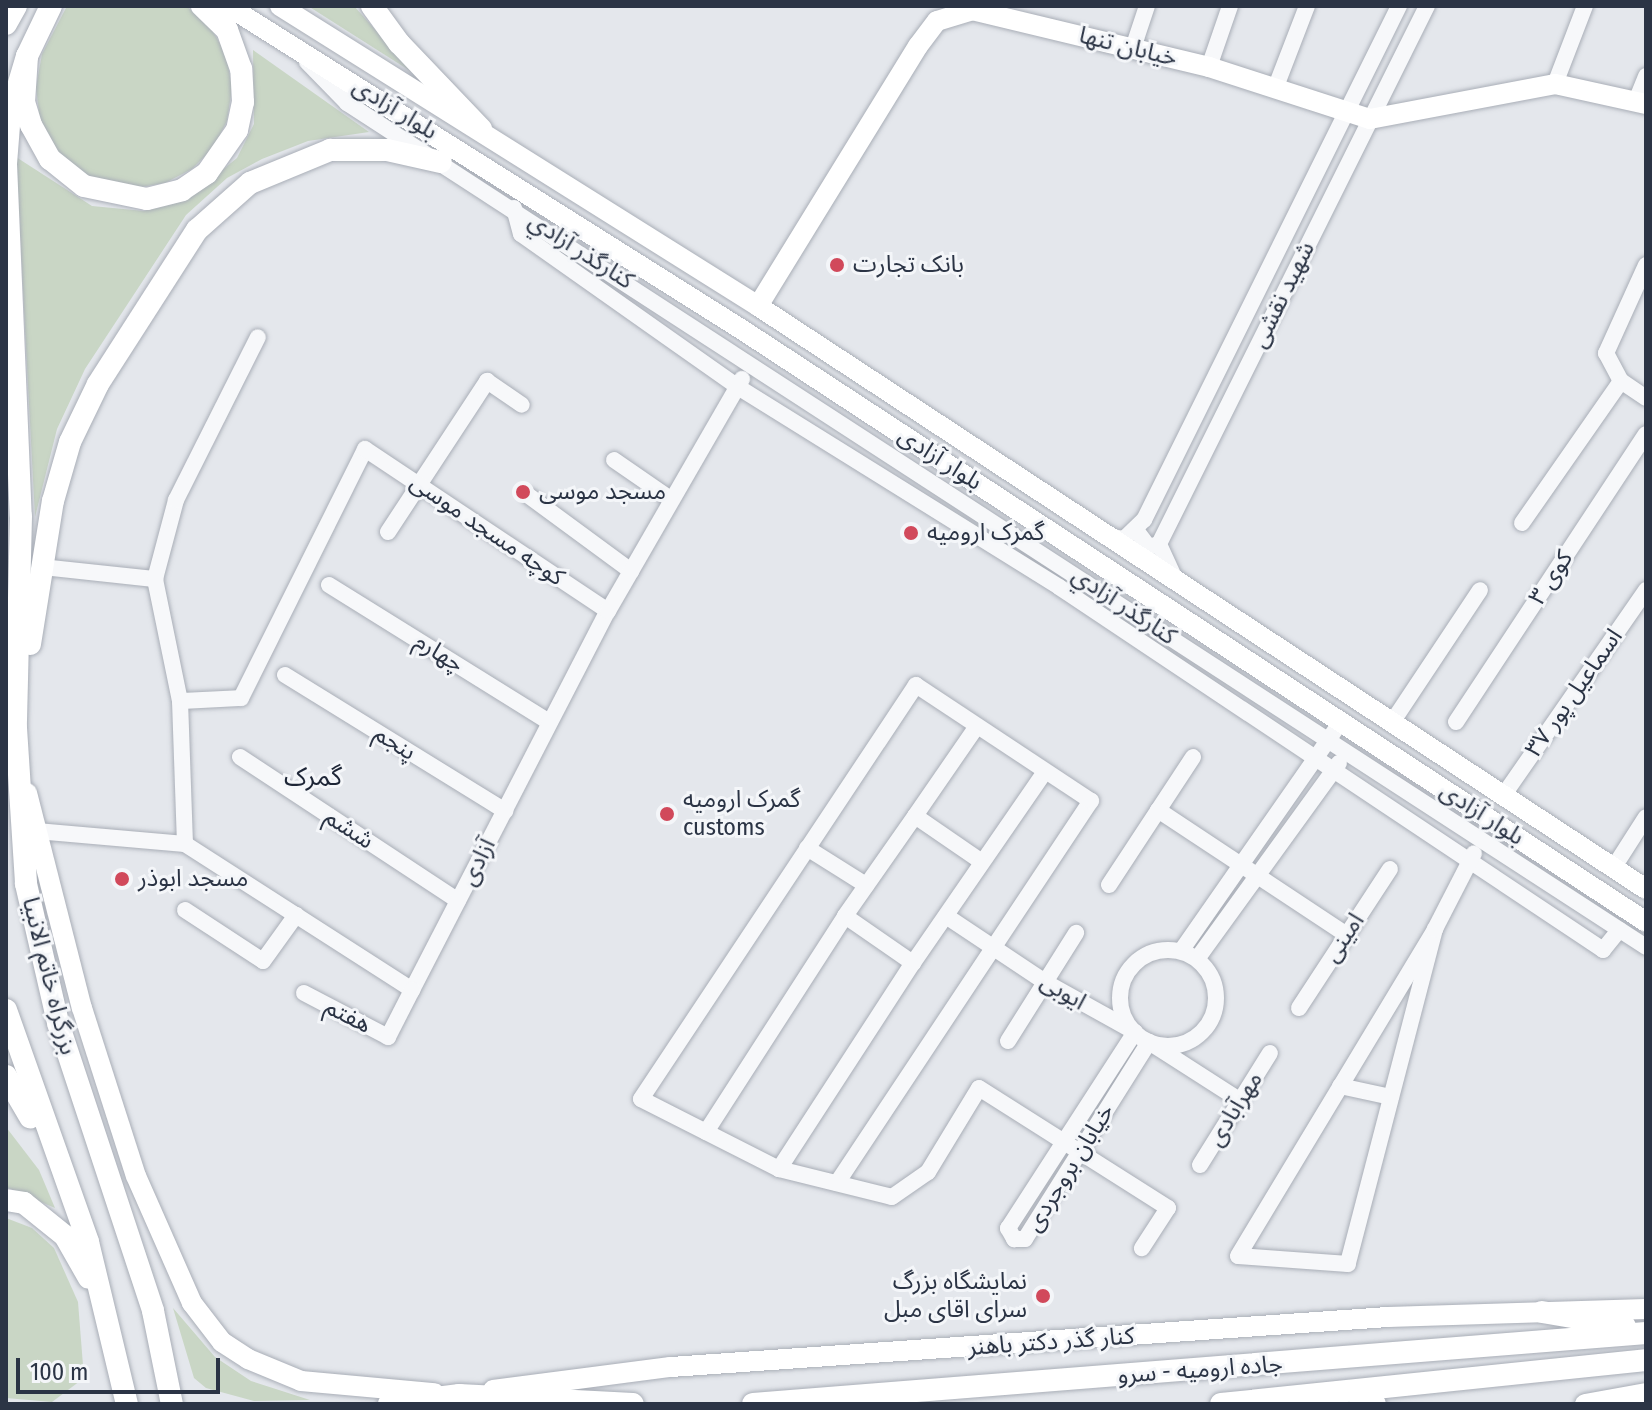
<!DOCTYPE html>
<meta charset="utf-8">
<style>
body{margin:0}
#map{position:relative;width:1652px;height:1410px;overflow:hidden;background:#e4e7ec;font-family:"Fira Sans Condensed","Noto Sans Arabic",sans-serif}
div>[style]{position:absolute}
.green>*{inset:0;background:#c9d6c5}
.roads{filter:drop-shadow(0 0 2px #a9aeb7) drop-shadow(0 0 2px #a9aeb7)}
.minor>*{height:16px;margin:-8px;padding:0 8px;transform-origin:8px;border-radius:8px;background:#f7f8fa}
.minor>.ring{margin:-8px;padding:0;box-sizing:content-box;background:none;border:16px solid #f7f8fa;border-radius:50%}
.major>*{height:20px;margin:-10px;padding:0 10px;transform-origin:10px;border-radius:10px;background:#fff}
.highway>*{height:22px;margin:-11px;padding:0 11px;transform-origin:11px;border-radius:11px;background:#fff}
.dots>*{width:22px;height:22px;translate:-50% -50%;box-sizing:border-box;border:4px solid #f4f6f9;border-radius:50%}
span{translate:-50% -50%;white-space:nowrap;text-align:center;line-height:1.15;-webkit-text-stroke:6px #f4f6f9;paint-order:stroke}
.street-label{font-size:24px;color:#2b3445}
.poi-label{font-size:24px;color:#2b3445}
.left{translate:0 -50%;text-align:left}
.right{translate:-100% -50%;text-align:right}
.neighbourhood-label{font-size:26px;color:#1d2536}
.frame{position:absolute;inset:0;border:8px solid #2b3445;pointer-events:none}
.scale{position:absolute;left:16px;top:1358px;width:204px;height:36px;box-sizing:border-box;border:4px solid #2b3445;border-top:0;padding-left:10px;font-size:24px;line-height:28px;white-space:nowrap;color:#2b3445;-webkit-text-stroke:6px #f4f6f9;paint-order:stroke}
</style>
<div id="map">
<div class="green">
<div style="clip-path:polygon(67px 6px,186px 6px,209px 25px,226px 54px,232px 88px,227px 121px,213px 148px,192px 169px,165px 183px,135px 188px,105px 184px,78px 171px,56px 150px,40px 121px,36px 87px,42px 54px)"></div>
<div style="clip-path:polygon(308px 6px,354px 6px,415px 74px)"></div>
<div style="clip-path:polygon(253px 50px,369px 132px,308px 141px,262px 159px,227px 178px,186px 215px,85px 369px,57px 429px,35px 517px,16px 157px,92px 206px,144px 211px,186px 200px,237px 158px,254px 124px)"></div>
<div style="clip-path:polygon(6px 1127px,39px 1170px,55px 1208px,6px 1187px)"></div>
<div style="clip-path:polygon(6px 1218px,32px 1228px,54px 1248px,78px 1302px,84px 1378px,52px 1402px,6px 1398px)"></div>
<div style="clip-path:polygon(173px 1308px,215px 1357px,251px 1381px,310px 1400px,254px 1401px,206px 1388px,194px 1378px)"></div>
</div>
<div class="roads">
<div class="minor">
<div style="left:1133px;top:48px;width:44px;rotate:-71.6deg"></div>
<div style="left:307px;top:62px;width:57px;rotate:45.7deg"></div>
<div style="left:347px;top:103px;width:1549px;rotate:33.01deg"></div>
<div style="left:1209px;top:67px;width:65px;rotate:-71deg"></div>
<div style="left:1555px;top:84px;width:84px;rotate:-69deg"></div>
<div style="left:1275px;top:89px;width:89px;rotate:-68.9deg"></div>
<div style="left:1636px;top:101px;width:27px;rotate:-68deg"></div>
<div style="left:514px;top:208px;width:27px;rotate:75deg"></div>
<div style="left:521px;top:234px;width:266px;rotate:35.2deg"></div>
<div style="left:738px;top:387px;width:378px;rotate:31.9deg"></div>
<div style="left:1059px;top:587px;width:654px;rotate:33.71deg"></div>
<div style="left:1603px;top:950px;width:26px;rotate:-51deg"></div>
<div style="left:1646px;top:265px;width:97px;rotate:114.4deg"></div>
<div style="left:1606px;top:353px;width:32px;rotate:62deg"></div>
<div style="left:1621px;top:381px;width:30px;rotate:34deg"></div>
<div style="left:614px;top:460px;width:70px;rotate:34.6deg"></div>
<div style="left:529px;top:496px;width:127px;rotate:36.3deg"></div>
<div style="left:1522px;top:523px;width:173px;rotate:-55.1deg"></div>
<div style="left:1136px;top:530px;width:21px;rotate:53deg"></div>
<div style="left:1149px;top:547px;width:10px;rotate:-17deg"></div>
<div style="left:388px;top:532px;width:181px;rotate:-56.7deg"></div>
<div style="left:487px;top:381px;width:42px;rotate:34.4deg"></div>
<div style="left:1108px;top:536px;width:16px;rotate:11deg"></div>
<div style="left:1124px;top:539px;width:28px;rotate:-44deg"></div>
<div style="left:1144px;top:520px;width:574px;rotate:-63.61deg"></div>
<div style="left:42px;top:567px;width:114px;rotate:6.1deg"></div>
<div style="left:1176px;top:581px;width:41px;rotate:-114.7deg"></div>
<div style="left:1159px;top:544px;width:601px;rotate:-63.52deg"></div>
<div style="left:329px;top:585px;width:259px;rotate:31.9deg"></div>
<div style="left:285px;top:675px;width:259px;rotate:31.7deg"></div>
<div style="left:180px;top:701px;width:61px;rotate:-2.8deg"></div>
<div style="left:241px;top:698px;width:278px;rotate:-63.5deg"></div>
<div style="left:365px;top:449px;width:292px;rotate:33.7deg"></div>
<div style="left:1393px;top:721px;width:157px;rotate:-56.4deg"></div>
<div style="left:1456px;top:722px;width:345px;rotate:-56.6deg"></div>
<div style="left:240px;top:757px;width:261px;rotate:33.4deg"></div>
<div style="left:1503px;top:796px;width:251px;rotate:-55.2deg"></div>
<div style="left:1158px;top:810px;width:224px;rotate:33.5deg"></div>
<div style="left:915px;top:816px;width:109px;rotate:-55.4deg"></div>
<div style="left:36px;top:831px;width:150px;rotate:5deg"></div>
<div style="left:185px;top:844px;width:270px;rotate:32.7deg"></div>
<div style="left:412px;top:990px;width:427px;rotate:-62.7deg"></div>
<div style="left:608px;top:611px;width:268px;rotate:-60deg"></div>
<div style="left:185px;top:844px;width:143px;rotate:-92deg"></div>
<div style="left:180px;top:701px;width:125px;rotate:-101.6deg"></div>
<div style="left:155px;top:579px;width:82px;rotate:-75.1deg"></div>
<div style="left:176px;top:500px;width:182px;rotate:-63.3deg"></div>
<div style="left:807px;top:848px;width:70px;rotate:32.1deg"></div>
<div style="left:982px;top:862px;width:81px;rotate:-145.5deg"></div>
<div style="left:915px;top:816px;width:122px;rotate:125deg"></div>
<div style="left:845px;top:916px;width:83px;rotate:34.7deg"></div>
<div style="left:913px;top:963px;width:232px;rotate:-55.4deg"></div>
<div style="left:1614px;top:867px;width:59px;rotate:-57.4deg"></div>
<div style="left:1109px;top:885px;width:153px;rotate:-56.7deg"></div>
<div style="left:185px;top:910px;width:93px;rotate:33.2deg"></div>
<div style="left:263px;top:961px;width:57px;rotate:-54.3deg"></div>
<div style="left:946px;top:916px;width:119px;rotate:33.7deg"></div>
<div style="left:1045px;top:982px;width:103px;rotate:29.1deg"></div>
<div style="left:1135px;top:1032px;width:234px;rotate:122.9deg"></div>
<div style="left:1008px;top:1228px;width:13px;rotate:61deg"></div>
<div style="left:1014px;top:1239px;width:11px"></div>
<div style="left:1025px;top:1239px;width:233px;rotate:-57.8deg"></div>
<div style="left:1149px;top:1042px;width:109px;rotate:32.7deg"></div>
<div style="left:1435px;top:929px;width:346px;rotate:104.6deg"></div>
<div style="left:1348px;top:1264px;width:110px;rotate:-175.8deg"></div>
<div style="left:1238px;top:1256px;width:382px;rotate:-58.9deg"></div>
<div style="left:1435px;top:929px;width:85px;rotate:-62.8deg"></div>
<div class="ring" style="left:1120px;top:950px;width:80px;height:80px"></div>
<div style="left:1181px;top:951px;width:278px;rotate:-55.1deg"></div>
<div style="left:1197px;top:959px;width:242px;rotate:-54.1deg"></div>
<div style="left:304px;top:993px;width:95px;rotate:27.6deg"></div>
<div style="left:388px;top:1037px;width:53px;rotate:-62.9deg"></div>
<div style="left:1299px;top:1008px;width:166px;rotate:-56.8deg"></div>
<div style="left:1008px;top:1041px;width:128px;rotate:-57.8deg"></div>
<div style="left:1340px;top:1086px;width:52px;rotate:12.2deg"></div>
<div style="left:706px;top:1132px;width:257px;rotate:-57.2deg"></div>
<div style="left:1200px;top:1165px;width:132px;rotate:-58deg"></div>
<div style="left:779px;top:1169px;width:246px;rotate:-57deg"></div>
<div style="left:837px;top:1183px;width:459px;rotate:-56.4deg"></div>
<div style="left:1091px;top:801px;width:210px;rotate:-146.5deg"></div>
<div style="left:916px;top:685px;width:497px;rotate:123.6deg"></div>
<div style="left:641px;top:1099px;width:155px;rotate:26.9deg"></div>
<div style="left:779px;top:1169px;width:116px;rotate:13.9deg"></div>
<div style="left:892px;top:1197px;width:44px;rotate:-34.8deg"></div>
<div style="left:928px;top:1172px;width:98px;rotate:-58.7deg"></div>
<div style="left:979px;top:1088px;width:224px;rotate:32.4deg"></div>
<div style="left:1168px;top:1208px;width:48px;rotate:123deg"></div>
</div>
<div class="major">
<div style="left:228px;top:6px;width:610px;rotate:32.2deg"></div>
<div style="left:744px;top:331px;width:1078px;rotate:33.23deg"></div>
<div style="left:280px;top:6px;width:564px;rotate:32.11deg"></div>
<div style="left:758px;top:306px;width:1062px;rotate:33.29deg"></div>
<div style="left:758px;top:306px;width:305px;rotate:-58.4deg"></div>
<div style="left:918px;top:46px;width:31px;rotate:-53deg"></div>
<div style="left:937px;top:21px;width:37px;rotate:-17deg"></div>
<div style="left:972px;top:10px;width:244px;rotate:13.5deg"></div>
<div style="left:1209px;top:67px;width:169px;rotate:17.9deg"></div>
<div style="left:1370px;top:119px;width:188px;rotate:-10.7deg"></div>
<div style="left:1555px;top:84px;width:93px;rotate:12.4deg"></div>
<div style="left:27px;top:793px;width:222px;rotate:75.7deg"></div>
<div style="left:82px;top:1008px;width:176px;rotate:72.2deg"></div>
<div style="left:136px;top:1176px;width:139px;rotate:66.2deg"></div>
<div style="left:192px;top:1303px;width:49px;rotate:52.4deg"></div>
<div style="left:222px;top:1342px;width:31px;rotate:33deg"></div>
<div style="left:248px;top:1359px;width:57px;rotate:22.5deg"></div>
<div style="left:301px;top:1381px;width:134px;rotate:5.2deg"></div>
<div style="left:493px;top:1390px;width:179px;rotate:-7.4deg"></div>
<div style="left:671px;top:1367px;width:719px;rotate:-3.99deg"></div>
<div style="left:1388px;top:1317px;width:258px;rotate:-1.8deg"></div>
<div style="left:1359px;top:1404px;width:12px;rotate:-70deg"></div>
<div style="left:1363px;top:1393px;width:17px;rotate:40deg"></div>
<div style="left:1585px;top:1404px;width:62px;rotate:-10.2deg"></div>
</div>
<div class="highway">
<div style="left:51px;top:6px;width:55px;rotate:115.6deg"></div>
<div style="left:27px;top:56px;width:46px;rotate:93.7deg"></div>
<div style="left:24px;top:102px;width:24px;rotate:73deg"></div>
<div style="left:31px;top:125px;width:39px;rotate:61deg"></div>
<div style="left:50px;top:159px;width:43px;rotate:38.5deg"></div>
<div style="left:84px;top:186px;width:64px;rotate:11.7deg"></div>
<div style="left:147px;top:199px;width:36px;rotate:-14deg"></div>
<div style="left:182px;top:190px;width:30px;rotate:-34deg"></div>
<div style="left:207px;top:173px;width:52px;rotate:-55.1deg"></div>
<div style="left:237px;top:130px;width:29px;rotate:-78deg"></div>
<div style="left:243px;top:102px;width:33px;rotate:-93deg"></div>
<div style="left:241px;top:69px;width:41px;rotate:-109.7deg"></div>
<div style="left:227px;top:30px;width:35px;rotate:-136deg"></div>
<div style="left:372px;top:6px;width:46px;rotate:53.9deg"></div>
<div style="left:399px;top:43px;width:119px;rotate:46.4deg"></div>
<div style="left:6px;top:24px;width:21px;rotate:-61deg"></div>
<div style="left:27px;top:56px;width:59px;rotate:106.6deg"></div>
<div style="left:10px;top:113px;width:51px;rotate:94.5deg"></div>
<div style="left:6px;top:164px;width:352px;rotate:87.6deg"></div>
<div style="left:21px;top:516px;width:212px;rotate:91.4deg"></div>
<div style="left:16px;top:728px;width:156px;rotate:86.3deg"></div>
<div style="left:26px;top:884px;width:143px;rotate:77deg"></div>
<div style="left:58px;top:1023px;width:303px;rotate:71.7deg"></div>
<div style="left:153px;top:1311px;width:95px;rotate:78.5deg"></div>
<div style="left:30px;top:644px;width:145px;rotate:-80.9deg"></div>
<div style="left:53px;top:501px;width:61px;rotate:-73.9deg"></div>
<div style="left:70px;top:442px;width:64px;rotate:-64.2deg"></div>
<div style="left:98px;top:384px;width:183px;rotate:-57.3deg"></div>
<div style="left:197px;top:230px;width:71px;rotate:-41.6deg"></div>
<div style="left:250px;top:183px;width:87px;rotate:-22.4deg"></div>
<div style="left:330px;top:150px;width:57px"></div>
<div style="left:387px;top:150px;width:55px;rotate:12.5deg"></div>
<div style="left:6px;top:1010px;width:246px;rotate:70.5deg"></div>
<div style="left:88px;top:1242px;width:167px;rotate:76.5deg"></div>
<div style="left:6px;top:1076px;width:48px;rotate:59.7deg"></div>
<div style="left:6px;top:1200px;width:18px;rotate:9deg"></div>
<div style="left:24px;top:1203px;width:53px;rotate:38.8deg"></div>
<div style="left:65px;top:1236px;width:48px;rotate:60.3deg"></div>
<div style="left:1542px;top:1312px;width:84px;rotate:9.6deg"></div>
<div style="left:389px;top:1404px;width:71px;rotate:-7.3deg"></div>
<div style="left:459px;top:1395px;width:174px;rotate:3deg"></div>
<div style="left:753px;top:1404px;width:896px;rotate:-4.55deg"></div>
<div style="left:1221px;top:1404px;width:427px;rotate:-5.9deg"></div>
</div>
</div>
<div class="dots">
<div style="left:837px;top:265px;background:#d1495b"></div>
<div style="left:523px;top:492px;background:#d1495b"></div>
<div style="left:911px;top:533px;background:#d1495b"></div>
<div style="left:667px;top:814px;background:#d1495b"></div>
<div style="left:122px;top:879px;background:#d1495b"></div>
<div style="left:1043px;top:1296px;background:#d1495b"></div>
</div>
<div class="street-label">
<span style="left:1128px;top:47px;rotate:14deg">خیابان تنها</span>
<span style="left:395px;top:109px;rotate:32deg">بلوار آزادی</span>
<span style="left:581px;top:251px;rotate:33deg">کنارگذر آزادي</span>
<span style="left:1283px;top:295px;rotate:-64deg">شهید نقشی</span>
<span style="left:940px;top:459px;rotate:33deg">بلوار آزادی</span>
<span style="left:487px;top:530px;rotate:34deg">کوچه مسجد موسی</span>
<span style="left:1551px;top:578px;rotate:-57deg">کوی ۳</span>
<span style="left:1124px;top:606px;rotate:34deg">کنارگذر آزادي</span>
<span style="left:439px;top:653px;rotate:32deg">چهارم</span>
<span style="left:1574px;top:693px;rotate:-55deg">اسماعیل پور ۳۷</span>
<span style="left:395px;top:743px;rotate:32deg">پنجم</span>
<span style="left:1482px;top:814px;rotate:33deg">بلوار آزادی</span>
<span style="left:349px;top:829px;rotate:33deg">ششم</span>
<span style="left:478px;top:862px;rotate:-63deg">آزادی</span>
<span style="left:1344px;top:938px;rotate:-57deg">امینی</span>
<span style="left:49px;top:976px;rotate:76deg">بزرگراه خاتم الانبیا</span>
<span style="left:1063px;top:992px;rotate:30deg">ایوبی</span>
<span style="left:348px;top:1016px;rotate:27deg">هفتم</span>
<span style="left:1235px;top:1109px;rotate:-58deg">مهرآبادی</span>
<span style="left:1070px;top:1168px;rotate:-58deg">خیابان بروجردی</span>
<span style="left:1051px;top:1342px;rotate:-4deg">کنار گذر دکتر باهنر</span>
<span style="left:1200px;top:1370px;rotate:-4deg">جاده ارومیه - سرو</span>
</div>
<div class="poi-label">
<span class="left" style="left:853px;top:265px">بانک تجارت</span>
<span class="left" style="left:539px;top:492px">مسجد موسی</span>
<span class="left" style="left:927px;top:533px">گمرک ارومیه</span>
<span class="left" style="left:683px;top:814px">گمرک ارومیه<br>customs</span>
<span class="left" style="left:138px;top:879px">مسجد ابوذر</span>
<span class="right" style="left:1027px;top:1296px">نمایشگاه بزرگ<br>سرای اقای مبل</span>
</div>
<div class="neighbourhood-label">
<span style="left:313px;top:777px">گمرک</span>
</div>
<div class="frame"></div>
<div class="scale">100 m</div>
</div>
